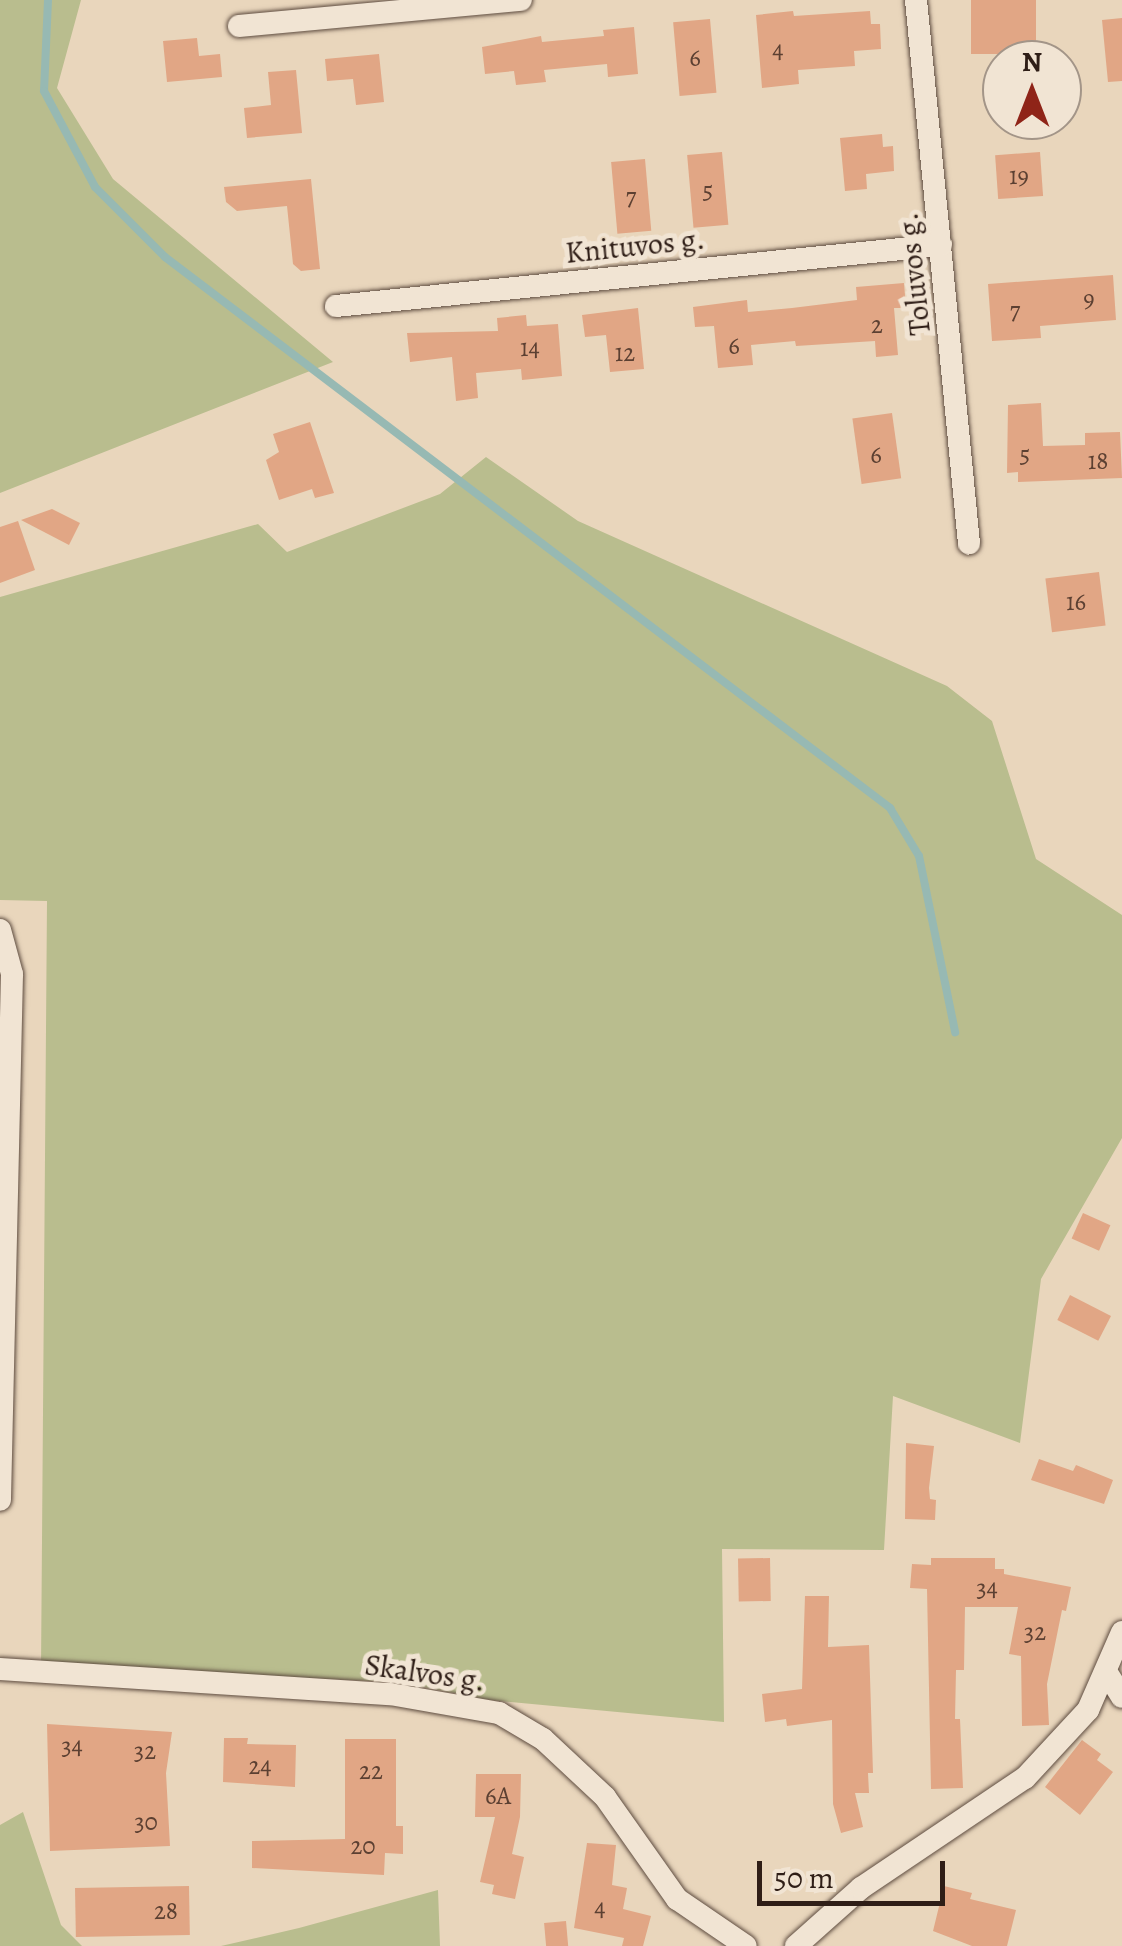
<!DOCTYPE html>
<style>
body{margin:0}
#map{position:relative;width:1122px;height:1946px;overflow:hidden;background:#e9d6bc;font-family:Alegreya,serif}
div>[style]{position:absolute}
.green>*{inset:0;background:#b9bd8e}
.stream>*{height:8px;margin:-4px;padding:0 4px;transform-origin:4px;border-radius:4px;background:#97b9b3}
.building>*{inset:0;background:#e1a685;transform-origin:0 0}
.roads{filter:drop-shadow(0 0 2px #5e4c40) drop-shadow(0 0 2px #5e4c40)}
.street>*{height:22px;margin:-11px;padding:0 11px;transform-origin:11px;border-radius:11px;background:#f1e4d3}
span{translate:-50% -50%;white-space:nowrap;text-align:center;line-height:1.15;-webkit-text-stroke:10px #f1e4d3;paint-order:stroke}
.number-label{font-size:25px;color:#5c4032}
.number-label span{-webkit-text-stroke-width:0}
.street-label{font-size:30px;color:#2f1e17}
.north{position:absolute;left:982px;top:40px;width:100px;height:100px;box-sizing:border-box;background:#f1e4d3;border:2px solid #a39588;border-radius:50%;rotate:0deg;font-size:28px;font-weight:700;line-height:40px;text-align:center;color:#2f1e17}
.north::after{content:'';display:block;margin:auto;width:35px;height:45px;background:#8f2418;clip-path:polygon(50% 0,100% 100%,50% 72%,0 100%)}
.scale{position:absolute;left:757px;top:1861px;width:188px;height:45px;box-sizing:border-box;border:5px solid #2f1e17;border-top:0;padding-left:12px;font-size:30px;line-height:35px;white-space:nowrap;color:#2f1e17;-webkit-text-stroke:8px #f1e4d3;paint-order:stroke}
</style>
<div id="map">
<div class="green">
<div style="clip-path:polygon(0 0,81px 0,57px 88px,113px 179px,333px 362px,0 493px)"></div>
<div style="clip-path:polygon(486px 457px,578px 521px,947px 686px,992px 721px,1036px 859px,1122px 915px,1122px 1138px,1041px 1279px,1020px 1443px,893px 1396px,884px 1550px,722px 1549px,724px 1722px,490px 1700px,398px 1682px,41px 1668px,47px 901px,0 900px,0 597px,258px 524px,287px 552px,440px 494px)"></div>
<div style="clip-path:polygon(23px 1812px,61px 1925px,82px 1946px,0 1946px,0 1825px)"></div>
<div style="clip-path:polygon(438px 1890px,440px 1946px,221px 1946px,299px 1928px)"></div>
</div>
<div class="stream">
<div style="left:48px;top:0;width:91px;rotate:92.5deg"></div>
<div style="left:44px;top:91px;width:109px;rotate:62deg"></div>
<div style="left:95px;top:187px;width:99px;rotate:45deg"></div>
<div style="left:165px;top:257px;width:911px;rotate:37.23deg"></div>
<div style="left:890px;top:808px;width:56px;rotate:58.9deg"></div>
<div style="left:919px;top:856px;width:180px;rotate:78.4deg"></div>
</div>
<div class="building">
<div style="left:971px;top:0;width:65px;height:54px"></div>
<div style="clip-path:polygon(793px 11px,794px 16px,870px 11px,871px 24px,880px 24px,881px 49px,854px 51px,855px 66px,798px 70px,799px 84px,762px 88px,756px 15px)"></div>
<div style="clip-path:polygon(1122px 18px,1122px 81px,1108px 82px,1102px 20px)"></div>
<div style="left:710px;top:19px;width:74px;height:37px;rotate:85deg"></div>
<div style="clip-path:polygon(634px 27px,638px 74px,608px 77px,607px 64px,544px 70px,546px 82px,516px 85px,514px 71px,485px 74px,482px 47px,541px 36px,542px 42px,604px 36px,603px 30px)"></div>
<div style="clip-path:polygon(197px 38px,199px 56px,220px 54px,222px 77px,167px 82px,163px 41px)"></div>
<div style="clip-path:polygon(379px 54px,384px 102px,356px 105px,353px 79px,327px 81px,325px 59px)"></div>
<div style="clip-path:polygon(296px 70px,302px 133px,247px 138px,244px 108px,271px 105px,268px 72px)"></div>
<div style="clip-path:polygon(882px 134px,883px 147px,893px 146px,894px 171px,866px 174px,867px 189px,845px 191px,840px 138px)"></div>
<div style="left:722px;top:152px;width:73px;height:35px;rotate:85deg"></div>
<div style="left:1040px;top:152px;width:44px;height:45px;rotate:86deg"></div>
<div style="left:645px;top:159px;width:72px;height:34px;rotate:85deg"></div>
<div style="clip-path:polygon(311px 179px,320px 269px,301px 271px,293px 264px,287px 206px,237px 211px,226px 202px,224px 187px)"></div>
<div style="clip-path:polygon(1113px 275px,1116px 320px,1040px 326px,1041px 338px,992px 341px,988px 284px)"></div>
<div style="clip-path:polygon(904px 283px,906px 308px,894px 308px,898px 355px,876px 357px,875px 341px,796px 346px,795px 341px,751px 345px,753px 365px,718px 368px,714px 326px,695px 327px,693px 307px,747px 300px,748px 312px,792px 308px,857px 300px,856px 287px)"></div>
<div style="clip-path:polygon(638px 308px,644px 369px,610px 372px,606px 335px,585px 337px,582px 315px)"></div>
<div style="clip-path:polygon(526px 315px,527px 326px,558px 324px,562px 376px,522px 380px,521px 369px,476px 373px,478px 398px,456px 401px,452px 357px,410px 362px,407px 333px,498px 331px,497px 318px)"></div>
<div style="clip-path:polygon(1041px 403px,1043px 446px,1085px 445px,1085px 433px,1120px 432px,1122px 478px,1018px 482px,1018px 472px,1007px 473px,1008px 405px)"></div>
<div style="left:892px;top:413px;width:66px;height:40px;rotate:82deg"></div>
<div style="clip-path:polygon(310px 422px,334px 493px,315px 498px,312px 489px,279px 500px,266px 460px,279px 452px,273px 434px)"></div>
<div style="clip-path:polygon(52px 509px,80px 523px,69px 545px,21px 520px)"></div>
<div style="clip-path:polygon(18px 521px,35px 570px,0 583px,0 527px)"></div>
<div style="left:1099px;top:572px;width:54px;height:54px;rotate:83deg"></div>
<div style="left:1083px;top:1213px;width:30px;height:28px;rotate:24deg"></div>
<div style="left:1070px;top:1295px;width:46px;height:28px;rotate:27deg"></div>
<div style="clip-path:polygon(906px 1443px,934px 1446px,929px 1488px,930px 1499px,936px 1500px,935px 1520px,905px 1519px)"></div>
<div style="clip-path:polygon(1039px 1459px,1073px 1471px,1076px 1465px,1113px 1480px,1104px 1504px,1031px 1480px)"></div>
<div style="left:770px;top:1558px;width:43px;height:32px;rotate:89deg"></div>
<div style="clip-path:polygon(931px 1558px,995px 1558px,995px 1569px,1004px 1569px,1004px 1574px,1071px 1587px,1066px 1611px,1062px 1610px,1047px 1684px,1049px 1725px,1022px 1726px,1021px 1656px,1009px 1654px,1018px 1607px,965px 1607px,964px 1670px,956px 1670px,955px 1719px,960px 1719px,963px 1788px,931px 1789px,927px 1589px,910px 1588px,912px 1564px,931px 1565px)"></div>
<div style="clip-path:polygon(805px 1596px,829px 1596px,828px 1647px,869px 1645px,873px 1773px,868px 1773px,869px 1793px,855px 1793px,863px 1827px,841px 1833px,833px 1804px,832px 1720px,787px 1726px,786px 1719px,765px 1722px,762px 1694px,802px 1689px)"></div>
<div style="clip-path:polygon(47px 1724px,172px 1732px,166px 1773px,170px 1846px,50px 1851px)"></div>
<div style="clip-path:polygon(224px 1738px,248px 1738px,247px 1744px,296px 1745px,295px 1787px,223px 1782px)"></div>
<div style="clip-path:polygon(345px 1739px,396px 1739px,396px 1826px,403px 1826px,403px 1854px,385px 1853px,384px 1875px,252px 1868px,252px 1841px,345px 1839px)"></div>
<div style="clip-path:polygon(1082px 1740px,1101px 1754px,1097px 1760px,1113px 1772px,1080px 1815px,1045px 1787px)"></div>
<div style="clip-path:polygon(476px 1774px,521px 1774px,520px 1817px,512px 1854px,524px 1857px,515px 1899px,492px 1894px,494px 1885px,480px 1882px,495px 1817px,475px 1817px)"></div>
<div style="clip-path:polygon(587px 1843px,616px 1845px,612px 1885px,627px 1888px,623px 1909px,651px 1916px,643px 1946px,622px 1946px,624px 1938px,574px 1928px)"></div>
<div style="left:189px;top:1886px;width:49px;height:114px;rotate:89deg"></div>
<div style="clip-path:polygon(944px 1886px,972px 1893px,970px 1899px,1016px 1910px,1007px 1946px,972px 1946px,933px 1931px)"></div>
<div style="left:566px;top:1921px;width:25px;height:22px;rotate:85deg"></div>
</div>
<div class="roads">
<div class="street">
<div style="left:916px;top:0;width:546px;rotate:84.43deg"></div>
<div style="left:239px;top:26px;width:283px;rotate:-5.3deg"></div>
<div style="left:336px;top:306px;width:608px;rotate:-5.76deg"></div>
<div style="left:0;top:930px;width:46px;rotate:74.7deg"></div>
<div style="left:12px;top:974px;width:526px;rotate:91.31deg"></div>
<div style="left:0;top:1669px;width:391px;rotate:3.7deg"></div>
<div style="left:390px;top:1694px;width:111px;rotate:9.9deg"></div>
<div style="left:499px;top:1713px;width:51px;rotate:30.6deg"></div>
<div style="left:543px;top:1739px;width:85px;rotate:43.1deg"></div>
<div style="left:605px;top:1797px;width:125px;rotate:54.8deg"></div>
<div style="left:677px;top:1899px;width:83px;rotate:34.3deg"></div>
<div style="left:1107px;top:1673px;width:28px;rotate:58deg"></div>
<div style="left:796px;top:1946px;width:87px;rotate:-41.7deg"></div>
<div style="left:861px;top:1888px;width:197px;rotate:-33.9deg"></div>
<div style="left:1025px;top:1778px;width:93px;rotate:-47.2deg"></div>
<div style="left:1088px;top:1710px;width:85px;rotate:-66.4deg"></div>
</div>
</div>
<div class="number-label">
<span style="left:778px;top:50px">4</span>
<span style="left:695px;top:58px">6</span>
<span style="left:1019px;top:176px">19</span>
<span style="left:708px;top:190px">5</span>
<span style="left:631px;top:197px">7</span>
<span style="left:1089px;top:299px">9</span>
<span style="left:1015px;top:311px">7</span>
<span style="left:877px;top:325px">2</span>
<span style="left:734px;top:346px">6</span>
<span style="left:530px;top:348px">14</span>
<span style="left:625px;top:353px">12</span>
<span style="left:1025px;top:454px">5</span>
<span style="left:876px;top:455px">6</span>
<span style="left:1098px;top:461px">18</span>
<span style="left:1076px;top:602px">16</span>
<span style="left:987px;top:1588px">34</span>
<span style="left:1035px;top:1632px">32</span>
<span style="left:72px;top:1746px">34</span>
<span style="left:145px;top:1751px">32</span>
<span style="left:260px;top:1766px">24</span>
<span style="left:371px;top:1771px">22</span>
<span style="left:498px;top:1796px">6A</span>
<span style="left:146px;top:1822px">30</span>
<span style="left:363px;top:1846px">20</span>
<span style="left:600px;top:1908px">4</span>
<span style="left:166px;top:1911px">28</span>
</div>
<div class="street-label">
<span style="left:635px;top:246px;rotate:-6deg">Knituvos g.</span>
<span style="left:914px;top:274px;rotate:-96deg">Toluvos g.</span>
<span style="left:425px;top:1673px;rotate:8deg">Skalvos g.</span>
</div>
<div class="north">N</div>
<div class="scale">50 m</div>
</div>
